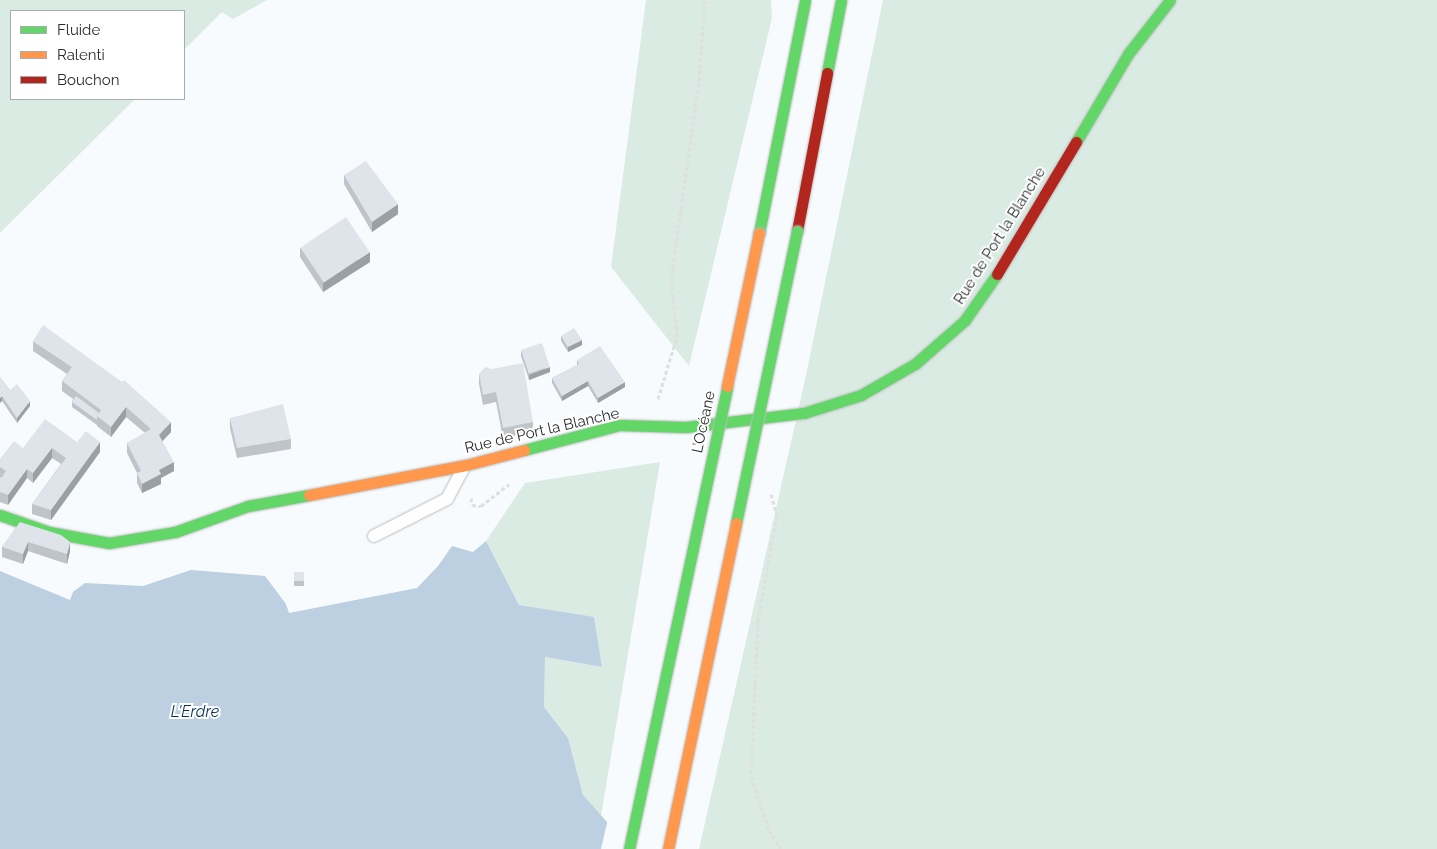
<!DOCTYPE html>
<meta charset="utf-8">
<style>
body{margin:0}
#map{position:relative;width:1437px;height:849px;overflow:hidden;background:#f8fbfd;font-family:Raleway,sans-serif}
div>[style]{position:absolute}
.green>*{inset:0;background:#daebe3}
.water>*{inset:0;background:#bcd0e1}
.pier>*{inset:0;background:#f8fbfd}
.path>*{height:3px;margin-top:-1.5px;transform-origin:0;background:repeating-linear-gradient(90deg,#dee0e0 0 4px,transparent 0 6.5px)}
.roads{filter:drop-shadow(0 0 1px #b9bcbe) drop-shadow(0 0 1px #b9bcbe)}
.lane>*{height:12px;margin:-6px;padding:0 6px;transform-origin:6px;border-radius:6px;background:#fefeff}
.fast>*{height:11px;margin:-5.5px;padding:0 5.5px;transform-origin:5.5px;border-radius:5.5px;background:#63d668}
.slow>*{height:11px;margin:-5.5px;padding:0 5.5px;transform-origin:5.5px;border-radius:5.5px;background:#ff974d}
.jam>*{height:11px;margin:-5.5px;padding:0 5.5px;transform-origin:5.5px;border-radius:5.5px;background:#b3261e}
.bridges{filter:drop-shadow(0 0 1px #b9bcbe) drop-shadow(0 0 1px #b9bcbe)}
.fast-bridge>*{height:11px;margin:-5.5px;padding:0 5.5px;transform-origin:5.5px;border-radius:5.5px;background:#63d668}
.slow-bridge>*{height:11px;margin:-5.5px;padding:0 5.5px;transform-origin:5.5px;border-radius:5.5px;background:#ff974d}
.wall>*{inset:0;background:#bfc4c9;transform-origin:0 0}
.shaded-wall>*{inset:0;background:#9ba0a4}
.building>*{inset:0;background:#dee4ea;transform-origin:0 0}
span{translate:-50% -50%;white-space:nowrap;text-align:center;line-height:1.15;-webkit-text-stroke:4px #fff;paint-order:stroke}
.street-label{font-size:15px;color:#2a2d30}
.water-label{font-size:16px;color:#063454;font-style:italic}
.legend{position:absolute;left:10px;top:10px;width:175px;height:90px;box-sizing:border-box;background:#fff;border:1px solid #aaabac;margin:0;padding:6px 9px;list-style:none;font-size:15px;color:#2a2d30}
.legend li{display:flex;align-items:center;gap:10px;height:25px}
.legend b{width:25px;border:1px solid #aaabac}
</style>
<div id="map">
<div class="green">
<div style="clip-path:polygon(0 0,267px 0,233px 19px,222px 12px,184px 50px,184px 11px,11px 11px,11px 99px,135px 99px,0 233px)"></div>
<div style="clip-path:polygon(646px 0,771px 0,772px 18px,689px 366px,611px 267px)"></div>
<div style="clip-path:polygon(883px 0,1437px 0,1437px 849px,699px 849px,805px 380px)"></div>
<div style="clip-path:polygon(660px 462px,601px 816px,583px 795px,568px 738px,544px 707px,545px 657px,602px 667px,594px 618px,519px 605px,486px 541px,525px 483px)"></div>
</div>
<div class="water">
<div style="clip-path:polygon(486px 541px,519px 605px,594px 617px,602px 667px,545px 657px,544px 707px,568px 738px,583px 795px,631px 849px,0 849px,0 571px,70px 600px,73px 592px,85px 583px,143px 586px,191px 570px,265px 576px,286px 604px,289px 613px,417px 588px,438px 566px,452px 546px,473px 552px)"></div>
</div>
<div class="pier">
<div style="clip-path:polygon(608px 819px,633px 847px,634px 849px,601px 849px)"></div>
</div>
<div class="path">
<div style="left:658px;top:399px;width:66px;rotate:-73.2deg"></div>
<div style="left:677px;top:336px;width:56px;rotate:-96.1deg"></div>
<div style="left:671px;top:280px;width:201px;rotate:-82deg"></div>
<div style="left:699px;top:81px;width:81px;rotate:-85.8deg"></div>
<div style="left:771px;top:494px;width:22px;rotate:74deg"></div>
<div style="left:777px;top:515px;width:108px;rotate:100.2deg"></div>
<div style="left:758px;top:621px;width:155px;rotate:92.6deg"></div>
<div style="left:751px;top:776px;width:57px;rotate:71.6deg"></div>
<div style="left:769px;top:830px;width:22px;rotate:58deg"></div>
<div style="left:471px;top:498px;width:7px;rotate:82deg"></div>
<div style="left:472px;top:505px;width:9px;rotate:6deg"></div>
<div style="left:481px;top:506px;width:36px;rotate:-38deg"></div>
</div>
<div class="roads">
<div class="lane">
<div style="left:374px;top:536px;width:82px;rotate:-26.9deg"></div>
<div style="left:447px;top:499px;width:36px;rotate:-62deg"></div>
</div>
<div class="fast">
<div style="left:827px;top:73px;width:74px;rotate:-79.1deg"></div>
<div style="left:1076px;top:142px;width:102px;rotate:-59.4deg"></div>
<div style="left:1128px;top:54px;width:68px;rotate:-52.1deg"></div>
<div style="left:759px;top:233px;width:237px;rotate:-78.8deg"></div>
<div style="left:524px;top:450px;width:98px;rotate:-14.7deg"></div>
<div style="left:619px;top:425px;width:67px;rotate:1.7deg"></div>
<div style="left:686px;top:427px;width:119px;rotate:-6.8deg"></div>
<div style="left:804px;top:413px;width:60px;rotate:-17.5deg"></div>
<div style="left:861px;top:395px;width:62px;rotate:-29.9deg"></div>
<div style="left:915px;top:364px;width:67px;rotate:-41.3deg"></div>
<div style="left:965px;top:320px;width:56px;rotate:-55.2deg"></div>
<div style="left:0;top:515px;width:52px;rotate:19.1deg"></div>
<div style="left:49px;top:532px;width:61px;rotate:10.4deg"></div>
<div style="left:109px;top:543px;width:67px;rotate:-9.5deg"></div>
<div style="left:175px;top:532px;width:77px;rotate:-19.6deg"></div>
<div style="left:248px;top:506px;width:62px;rotate:-10.2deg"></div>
</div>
<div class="slow">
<div style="left:309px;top:495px;width:160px;rotate:-10.8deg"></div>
<div style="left:466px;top:465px;width:60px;rotate:-14.5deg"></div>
</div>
<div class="jam">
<div style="left:797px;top:231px;width:161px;rotate:-79.2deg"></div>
<div style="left:997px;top:274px;width:154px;rotate:-59.1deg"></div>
</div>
</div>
<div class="bridges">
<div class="fast-bridge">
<div style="left:736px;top:523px;width:298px;rotate:-78.2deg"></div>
<div style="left:629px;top:849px;width:473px;rotate:-78deg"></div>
</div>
<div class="slow-bridge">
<div style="left:727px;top:386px;width:156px;rotate:-78.2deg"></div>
<div style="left:668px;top:849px;width:333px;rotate:-78.2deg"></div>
</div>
</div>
<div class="wall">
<div style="clip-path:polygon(344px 175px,398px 214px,372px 232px,344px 184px)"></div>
<div style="clip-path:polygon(300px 248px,370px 262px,323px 292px,300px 257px)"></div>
<div style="clip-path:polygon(561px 336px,582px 345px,568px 352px,561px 341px)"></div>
<div style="clip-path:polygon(33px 341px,171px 432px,162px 441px,174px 471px,161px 478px,161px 484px,142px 493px,137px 483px,137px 473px,127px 453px,127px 443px,145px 433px,126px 417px,111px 437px,97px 426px,97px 425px,72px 407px,72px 402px,73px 399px,62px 391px,62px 381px,67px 374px,33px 351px)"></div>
<div style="clip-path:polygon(521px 351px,550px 372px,529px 380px,521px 356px)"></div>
<div style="clip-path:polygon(577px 360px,625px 387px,598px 403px,588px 386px,562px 401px,552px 383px,552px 378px,577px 365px)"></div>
<div style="clip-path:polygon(479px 374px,533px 422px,533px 432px,503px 438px,496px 402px,483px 405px,479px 384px)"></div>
<div style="clip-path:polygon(0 377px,10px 390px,30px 406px,17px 423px,2px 401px)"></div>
<div style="clip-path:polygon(230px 418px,291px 439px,291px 449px,237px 458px,230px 428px)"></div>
<div style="clip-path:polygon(77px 442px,100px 452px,51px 520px,32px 514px,32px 504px,61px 464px,52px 458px,33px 483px,27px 478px,8px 505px,0 502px,0 480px,1px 478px,0 477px,0 459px,23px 448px)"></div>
<div style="clip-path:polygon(20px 522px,70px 551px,67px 564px,28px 551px,23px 564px,2px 557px,2px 547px)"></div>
<div style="left:294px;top:572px;width:10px;height:14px"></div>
</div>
<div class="shaded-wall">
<div style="clip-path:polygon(398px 204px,398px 214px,372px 232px,372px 222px)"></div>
<div style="clip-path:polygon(370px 252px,370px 262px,323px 292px,323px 283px)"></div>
<div style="clip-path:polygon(582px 340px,582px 345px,568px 352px,568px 347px)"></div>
<div style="clip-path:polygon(550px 367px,550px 372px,529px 380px,529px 375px)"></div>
<div style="clip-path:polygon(588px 381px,588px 386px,562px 401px,562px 396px)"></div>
<div style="clip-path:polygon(625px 382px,625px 387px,598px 403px,598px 398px)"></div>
<div style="clip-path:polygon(2px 396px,2px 401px,0 403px,0 398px)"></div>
<div style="clip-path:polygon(30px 401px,30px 406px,17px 423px,17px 418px)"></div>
<div style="clip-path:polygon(126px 407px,126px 417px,111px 437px,111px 427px)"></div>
<div style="clip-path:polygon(171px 422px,171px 432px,159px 445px,159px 435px)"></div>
<div style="clip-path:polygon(100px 442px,100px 452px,51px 520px,51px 510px)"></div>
<div style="clip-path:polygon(52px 448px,52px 458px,33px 483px,33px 473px)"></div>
<div style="clip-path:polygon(174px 462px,174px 471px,161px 478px,161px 484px,142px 493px,142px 484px,159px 470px)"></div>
<div style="clip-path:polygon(27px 469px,27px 478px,8px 505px,8px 495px)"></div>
<div style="clip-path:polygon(28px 542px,28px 551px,23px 564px,23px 554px)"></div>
<div style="clip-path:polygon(70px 542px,70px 551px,67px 564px,67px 554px)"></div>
</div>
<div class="building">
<div style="clip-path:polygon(366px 161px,398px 204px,372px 222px,344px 175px)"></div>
<div style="left:346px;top:217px;width:42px;height:55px;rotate:56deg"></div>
<div style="clip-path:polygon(43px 325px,122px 382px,124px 380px,171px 422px,159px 435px,174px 462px,159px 470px,161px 474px,142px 484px,137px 473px,141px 471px,127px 443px,151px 429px,126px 407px,111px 427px,97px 416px,101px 410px,62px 381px,72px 367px,33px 341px)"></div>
<div style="clip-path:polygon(574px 328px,582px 340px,568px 347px,561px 336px)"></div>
<div style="left:542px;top:343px;width:25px;height:22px;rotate:72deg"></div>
<div style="clip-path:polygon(600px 346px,625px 382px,598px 398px,588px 381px,562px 396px,552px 378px,579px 364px,577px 360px)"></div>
<div style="clip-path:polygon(523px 363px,533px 422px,503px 428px,496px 392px,483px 395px,479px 374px,485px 367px,492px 369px)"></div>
<div style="clip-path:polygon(0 377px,10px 390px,17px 384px,30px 401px,17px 418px,2px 396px,0 398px)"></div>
<div style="clip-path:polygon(76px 396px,99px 413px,97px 416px,97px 420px,72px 402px)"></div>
<div style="clip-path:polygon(283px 404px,291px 439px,237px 448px,230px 418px)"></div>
<div style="clip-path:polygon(45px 419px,77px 442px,86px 431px,100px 442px,51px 510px,32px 504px,66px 458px,52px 448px,33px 473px,27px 469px,8px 495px,0 492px,0 480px,6px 471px,0 467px,0 459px,14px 441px,23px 448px)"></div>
<div style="clip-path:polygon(20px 522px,61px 535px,70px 542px,67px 554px,28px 542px,23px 554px,2px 547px)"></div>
<div style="left:294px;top:572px;width:10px;height:9px"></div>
</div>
<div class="street-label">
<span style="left:1000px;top:236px;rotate:-58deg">Rue de Port la Blanche</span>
<span style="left:704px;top:422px;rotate:-78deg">L’Océane</span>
<span style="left:542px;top:431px;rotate:-13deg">Rue de Port la Blanche</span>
</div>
<div class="water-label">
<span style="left:195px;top:712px">L'Erdre</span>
</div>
<ul class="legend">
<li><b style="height:6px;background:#63d668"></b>Fluide</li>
<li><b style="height:6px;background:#ff974d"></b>Ralenti</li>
<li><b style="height:6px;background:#b3261e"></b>Bouchon</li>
</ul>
</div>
